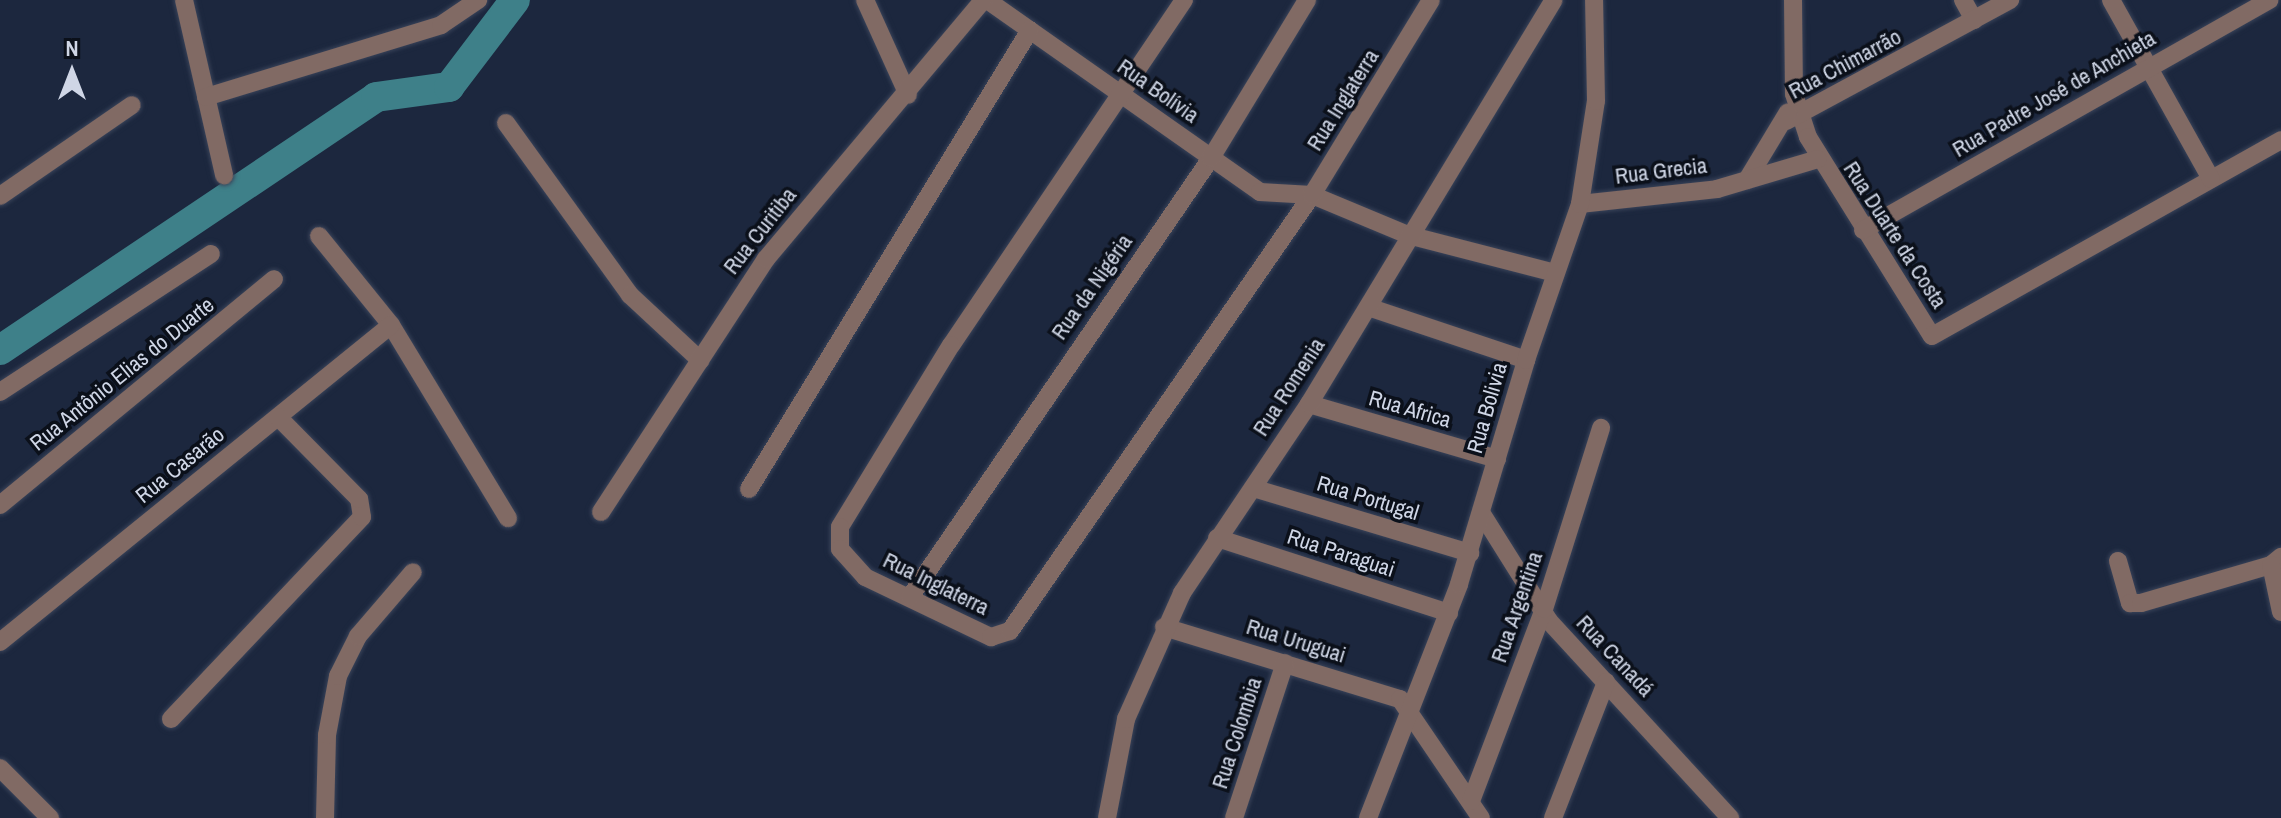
<!DOCTYPE html>
<meta charset="utf-8">
<style>
body{margin:0}
#map{position:relative;width:2281px;height:818px;overflow:hidden;background:#1c273e;font-family:"Archivo Narrow",sans-serif}
div>[style]{position:absolute}
.river>*{height:30px;margin:-15px;padding:0 15px;transform-origin:15px;border-radius:15px;background:#3e8089}
.roads{filter:drop-shadow(0 0 2px #394359) drop-shadow(0 0 2px #394359)}
.minor>*{height:18px;margin:-9px;padding:0 9px;transform-origin:9px;border-radius:9px;background:#816a64}
span{translate:-50% -50%;white-space:nowrap;text-align:center;line-height:1.15;-webkit-text-stroke:7px #0b101a;paint-order:stroke}
.street-label{font-size:22px;color:#cfd6e6}
.north{position:absolute;left:32px;top:32px;width:80px;height:80px;-webkit-text-stroke:6px #0b101a;paint-order:stroke;rotate:0deg;font-size:22px;font-weight:700;line-height:32px;text-align:center;color:#cfd6e6}
.north::after{content:'';display:block;margin:auto;width:28px;height:36px;background:#cfd6e6;clip-path:polygon(50% 0,100% 100%,50% 72%,0 100%)}
</style>
<div id="map">
<div class="river">
<div style="left:0;top:350px;width:453px;rotate:-33.9deg"></div>
<div style="left:376px;top:97px;width:74px;rotate:-7.8deg"></div>
<div style="left:449px;top:87px;width:109px;rotate:-52.8deg"></div>
</div>
<div class="roads">
<div class="minor">
<div style="left:184px;top:0;width:180px;rotate:77.1deg"></div>
<div style="left:865px;top:0;width:104px;rotate:65.6deg"></div>
<div style="left:987px;top:0;width:334px;rotate:35.1deg"></div>
<div style="left:1260px;top:192px;width:52px;rotate:3.3deg"></div>
<div style="left:1312px;top:195px;width:104px;rotate:22.6deg"></div>
<div style="left:1408px;top:235px;width:152px;rotate:14.5deg"></div>
<div style="left:1184px;top:0;width:416px;rotate:124deg"></div>
<div style="left:951px;top:345px;width:213px;rotate:121.4deg"></div>
<div style="left:840px;top:527px;width:22px;rotate:90deg"></div>
<div style="left:840px;top:549px;width:38px;rotate:48deg"></div>
<div style="left:865px;top:577px;width:140px;rotate:25.5deg"></div>
<div style="left:991px;top:637px;width:20px;rotate:-18deg"></div>
<div style="left:1010px;top:631px;width:530px;rotate:-55.29deg"></div>
<div style="left:1312px;top:195px;width:228px;rotate:-58.6deg"></div>
<div style="left:1793px;top:0;width:94px;rotate:89.4deg"></div>
<div style="left:1794px;top:94px;width:45px;rotate:72deg"></div>
<div style="left:1808px;top:137px;width:234px;rotate:58.1deg"></div>
<div style="left:1932px;top:336px;width:400px;rotate:-29.3deg"></div>
<div style="left:1963px;top:0;width:23px;rotate:61deg"></div>
<div style="left:2111px;top:0;width:205px;rotate:60.8deg"></div>
<div style="left:206px;top:97px;width:246px;rotate:-17deg"></div>
<div style="left:441px;top:25px;width:45px;rotate:-34deg"></div>
<div style="left:1786px;top:121px;width:255px;rotate:-28.4deg"></div>
<div style="left:506px;top:123px;width:212px;rotate:54.2deg"></div>
<div style="left:630px;top:295px;width:96px;rotate:42.9deg"></div>
<div style="left:1747px;top:180px;width:79px;rotate:-58.9deg"></div>
<div style="left:0;top:196px;width:160px;rotate:-34.6deg"></div>
<div style="left:1580px;top:204px;width:138px;rotate:-6.2deg"></div>
<div style="left:1717px;top:189px;width:105px;rotate:-16.5deg"></div>
<div style="left:1863px;top:230px;width:467px;rotate:-29.5deg"></div>
<div style="left:319px;top:236px;width:114px;rotate:51deg"></div>
<div style="left:391px;top:325px;width:226px;rotate:58.8deg"></div>
<div style="left:1368px;top:307px;width:167px;rotate:18.5deg"></div>
<div style="left:0;top:392px;width:252px;rotate:-33.2deg"></div>
<div style="left:1309px;top:404px;width:196px;rotate:16.3deg"></div>
<div style="left:1253px;top:488px;width:227px;rotate:16.7deg"></div>
<div style="left:749px;top:489px;width:538px;rotate:-58.53deg"></div>
<div style="left:0;top:505px;width:355px;rotate:-39.5deg"></div>
<div style="left:601px;top:512px;width:302px;rotate:-56.9deg"></div>
<div style="left:766px;top:259px;width:338px;rotate:-50deg"></div>
<div style="left:1482px;top:514px;width:126px;rotate:57.9deg"></div>
<div style="left:1549px;top:621px;width:268px;rotate:47.4deg"></div>
<div style="left:1217px;top:538px;width:244px;rotate:17.9deg"></div>
<div style="left:2118px;top:561px;width:44px;rotate:74.1deg"></div>
<div style="left:2130px;top:603px;width:11px"></div>
<div style="left:2141px;top:603px;width:135px;rotate:-16.3deg"></div>
<div style="left:2271px;top:565px;width:13px;rotate:-39deg"></div>
<div style="left:2271px;top:565px;width:48px;rotate:78deg"></div>
<div style="left:910px;top:597px;width:532px;rotate:-55.56deg"></div>
<div style="left:1211px;top:158px;width:185px;rotate:-58.7deg"></div>
<div style="left:1164px;top:627px;width:247px;rotate:17deg"></div>
<div style="left:1400px;top:699px;width:144px;rotate:55.8deg"></div>
<div style="left:0;top:642px;width:503px;rotate:-39.03deg"></div>
<div style="left:171px;top:719px;width:278px;rotate:-46.6deg"></div>
<div style="left:362px;top:517px;width:18px;rotate:-99deg"></div>
<div style="left:359px;top:499px;width:115px;rotate:-134.6deg"></div>
<div style="left:0;top:768px;width:71px;rotate:45deg"></div>
<div style="left:1471px;top:801px;width:205px;rotate:-69.2deg"></div>
<div style="left:1544px;top:609px;width:190px;rotate:-72.5deg"></div>
<div style="left:325px;top:818px;width:83px;rotate:-88.6deg"></div>
<div style="left:327px;top:735px;width:60px;rotate:-79.4deg"></div>
<div style="left:338px;top:676px;width:45px;rotate:-63.4deg"></div>
<div style="left:358px;top:636px;width:84px;rotate:-49.3deg"></div>
<div style="left:1107px;top:818px;width:101px;rotate:-79.1deg"></div>
<div style="left:1126px;top:719px;width:138px;rotate:-66deg"></div>
<div style="left:1182px;top:593px;width:228px;rotate:-56.1deg"></div>
<div style="left:1309px;top:404px;width:472px;rotate:-58.8deg"></div>
<div style="left:1234px;top:818px;width:163px;rotate:-71.8deg"></div>
<div style="left:1368px;top:818px;width:251px;rotate:-68.7deg"></div>
<div style="left:1459px;top:584px;width:234px;rotate:-73.3deg"></div>
<div style="left:1526px;top:360px;width:165px;rotate:-70.9deg"></div>
<div style="left:1580px;top:204px;width:104px;rotate:-81.2deg"></div>
<div style="left:1596px;top:101px;width:101px;rotate:-91.1deg"></div>
<div style="left:1553px;top:818px;width:146px;rotate:-68.7deg"></div>
</div>
</div>
<div class="street-label">
<span style="left:1845px;top:64px;rotate:-28deg">Rua Chimarrão</span>
<span style="left:1158px;top:91px;rotate:35deg">Rua Bolívia</span>
<span style="left:2054px;top:94px;rotate:-30deg">Rua Padre José de Anchieta</span>
<span style="left:1343px;top:100px;rotate:-58deg">Rua Inglaterra</span>
<span style="left:1661px;top:171px;rotate:-7deg">Rua Grecia</span>
<span style="left:760px;top:231px;rotate:-52deg">Rua Curitiba</span>
<span style="left:1895px;top:235px;rotate:57deg">Rua Duarte da Costa</span>
<span style="left:1092px;top:287px;rotate:-55deg">Rua da Nigéria</span>
<span style="left:122px;top:374px;rotate:-39deg">Rua Antônio Elias do Duarte</span>
<span style="left:1289px;top:387px;rotate:-57deg">Rua Romenia</span>
<span style="left:1487px;top:408px;rotate:-74deg">Rua Bolivia</span>
<span style="left:1410px;top:409px;rotate:16deg">Rua Africa</span>
<span style="left:180px;top:465px;rotate:-39deg">Rua Casarão</span>
<span style="left:1368px;top:498px;rotate:17deg">Rua Portugal</span>
<span style="left:1341px;top:553px;rotate:18deg">Rua Paraguai</span>
<span style="left:936px;top:584px;rotate:26deg">Rua Inglaterra</span>
<span style="left:1517px;top:607px;rotate:-71deg">Rua Argentina</span>
<span style="left:1296px;top:641px;rotate:17deg">Rua Uruguai</span>
<span style="left:1615px;top:656px;rotate:47deg">Rua Canadá</span>
<span style="left:1237px;top:733px;rotate:-72deg">Rua Colombia</span>
</div>
<div class="north">N</div>
</div>
